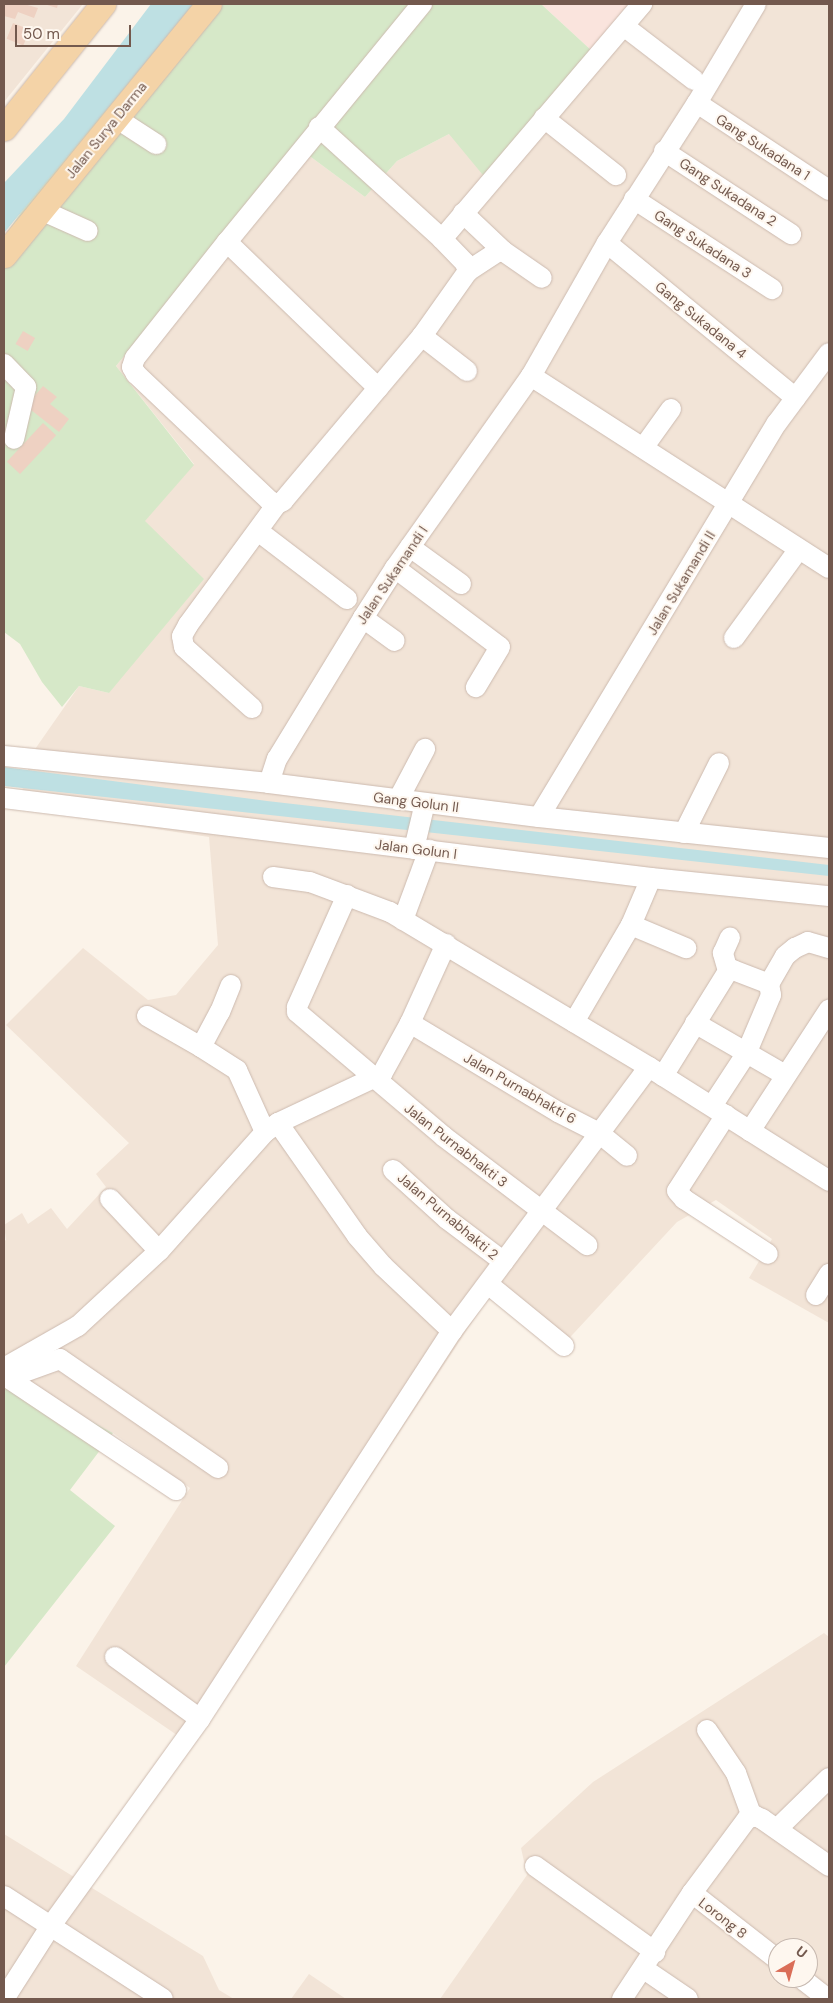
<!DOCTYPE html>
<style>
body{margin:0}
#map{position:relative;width:833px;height:2003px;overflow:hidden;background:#fbf3e9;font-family:"DM Sans",sans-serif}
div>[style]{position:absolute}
.residential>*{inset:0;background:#f2e4d7}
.commercial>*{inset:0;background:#fae4dd}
.green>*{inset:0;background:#d6e8c8}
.water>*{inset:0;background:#bee0e3}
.building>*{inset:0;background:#eed1c2;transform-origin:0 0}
.roads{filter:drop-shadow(0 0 1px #ccbaaf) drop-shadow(0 0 1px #ccbaaf)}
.minor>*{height:20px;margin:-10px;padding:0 10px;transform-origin:10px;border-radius:10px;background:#fff}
.major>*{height:25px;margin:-12.5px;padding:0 12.5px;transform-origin:12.5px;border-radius:12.5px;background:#f4d3a7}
span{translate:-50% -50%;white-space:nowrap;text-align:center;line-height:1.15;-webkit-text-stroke:4px #fef7ef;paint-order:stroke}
.street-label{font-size:14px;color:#73594e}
.frame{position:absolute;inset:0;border:5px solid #73594e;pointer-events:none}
.north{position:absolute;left:768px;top:1938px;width:50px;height:50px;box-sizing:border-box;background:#fef7ef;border:1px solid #c6b8af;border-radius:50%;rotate:38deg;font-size:14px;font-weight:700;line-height:20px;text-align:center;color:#73594e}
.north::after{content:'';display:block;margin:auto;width:18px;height:22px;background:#da6e58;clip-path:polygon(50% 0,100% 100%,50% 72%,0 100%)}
.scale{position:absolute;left:15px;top:25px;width:116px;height:22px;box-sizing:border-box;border:2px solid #73594e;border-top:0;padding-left:6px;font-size:15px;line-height:18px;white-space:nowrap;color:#73594e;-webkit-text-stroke:4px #fef7ef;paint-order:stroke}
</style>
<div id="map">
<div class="residential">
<div style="clip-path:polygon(4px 4px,83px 4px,4px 102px)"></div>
<div style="clip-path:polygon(629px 4px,829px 4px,829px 1323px,749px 1278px,772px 1239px,716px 1200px,677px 1222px,561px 1347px,488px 1298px,193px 1746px,76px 1666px,190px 1488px,113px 1433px,4px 1374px,4px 1241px,6px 1240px,4px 1225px,22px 1213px,28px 1224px,51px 1208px,67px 1229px,106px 1187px,96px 1174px,129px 1143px,6px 1025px,83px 948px,148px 1000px,176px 995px,218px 945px,209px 837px,17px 808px,33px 752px,79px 686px,109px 693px,144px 521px,194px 464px,116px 366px,296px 146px,365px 197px,397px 161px,449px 134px,592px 51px)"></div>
<div style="clip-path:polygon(evenodd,824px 1633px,829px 1637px,829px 1999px,440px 1999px,527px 1875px,521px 1848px,593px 1782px,824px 1633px,778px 1948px,808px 1948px,808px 1978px,778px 1978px,778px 1948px)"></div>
<div style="clip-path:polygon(4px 1834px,203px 1956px,219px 1990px,234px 1999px,4px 1999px)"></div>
<div style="clip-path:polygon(309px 1974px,346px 1999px,291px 1999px)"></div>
</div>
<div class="commercial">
<div style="clip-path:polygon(541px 4px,629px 4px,592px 51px)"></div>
</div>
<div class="green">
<div style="clip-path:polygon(193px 4px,541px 4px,592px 51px,487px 180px,449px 134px,397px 161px,365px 197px,296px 146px,116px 366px,194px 465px,145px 521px,204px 579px,109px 693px,79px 686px,62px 707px,42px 682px,20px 644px,4px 632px,4px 237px,28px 202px)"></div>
<div style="clip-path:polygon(4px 1374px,113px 1433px,70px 1490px,115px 1526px,4px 1667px)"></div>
</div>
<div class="water">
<div style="clip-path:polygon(151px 4px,194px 4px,4px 233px,4px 183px,64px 119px)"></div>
<div style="clip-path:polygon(4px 767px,267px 801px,829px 865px,829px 876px,4px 786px)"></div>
</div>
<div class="building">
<div style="clip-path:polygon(5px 4px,24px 4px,38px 8px,34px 18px,18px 12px,15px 19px,4px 16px)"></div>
<div style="clip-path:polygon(44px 4px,58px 4px,57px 8px)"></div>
<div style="left:13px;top:23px;width:18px;height:17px;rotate:22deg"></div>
<div style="left:23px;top:331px;width:14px;height:15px;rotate:30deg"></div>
<div style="clip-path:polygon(43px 386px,57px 397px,50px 404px,69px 419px,59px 432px,26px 406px)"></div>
<div style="left:43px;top:423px;width:18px;height:53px;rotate:43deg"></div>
</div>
<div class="roads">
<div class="minor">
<div style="left:625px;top:27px;width:87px;rotate:37.5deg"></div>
<div style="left:697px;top:103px;width:158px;rotate:33.4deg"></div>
<div style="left:116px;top:118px;width:48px;rotate:33deg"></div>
<div style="left:544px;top:118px;width:92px;rotate:38.4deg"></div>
<div style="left:319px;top:127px;width:166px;rotate:42.3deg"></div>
<div style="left:442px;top:239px;width:33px;rotate:46deg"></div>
<div style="left:465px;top:263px;width:9px;rotate:69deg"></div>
<div style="left:664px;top:151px;width:152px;rotate:33.2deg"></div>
<div style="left:634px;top:199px;width:165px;rotate:33.1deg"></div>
<div style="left:41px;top:210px;width:51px;rotate:24.1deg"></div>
<div style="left:463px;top:213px;width:55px;rotate:43.5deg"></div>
<div style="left:503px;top:251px;width:47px;rotate:34.7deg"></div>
<div style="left:442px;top:239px;width:309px;rotate:-49.6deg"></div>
<div style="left:227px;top:242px;width:210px;rotate:44deg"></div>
<div style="left:607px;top:243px;width:244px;rotate:39.4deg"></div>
<div style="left:422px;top:336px;width:57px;rotate:37.9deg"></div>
<div style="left:4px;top:364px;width:32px;rotate:46deg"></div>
<div style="left:26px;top:387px;width:53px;rotate:103deg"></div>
<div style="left:531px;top:376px;width:354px;rotate:32.8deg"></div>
<div style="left:643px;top:448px;width:48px;rotate:-54.3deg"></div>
<div style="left:277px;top:504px;width:8px;rotate:-157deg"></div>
<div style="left:270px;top:501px;width:185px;rotate:-136.5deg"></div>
<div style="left:136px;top:374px;width:8px;rotate:-120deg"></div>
<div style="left:132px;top:367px;width:9px;rotate:-72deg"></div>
<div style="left:135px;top:358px;width:148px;rotate:-51.6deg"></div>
<div style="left:227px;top:242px;width:308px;rotate:-50.7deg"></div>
<div style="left:258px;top:531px;width:112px;rotate:37.4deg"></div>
<div style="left:410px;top:547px;width:63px;rotate:36deg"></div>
<div style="left:395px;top:568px;width:131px;rotate:37deg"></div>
<div style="left:500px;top:647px;width:47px;rotate:121deg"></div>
<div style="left:363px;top:618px;width:39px;rotate:36deg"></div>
<div style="left:734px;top:638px;width:110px;rotate:-53.9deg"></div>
<div style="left:252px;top:708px;width:91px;rotate:-138.1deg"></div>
<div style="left:184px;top:647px;width:11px;rotate:-100deg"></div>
<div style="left:182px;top:636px;width:13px;rotate:-61deg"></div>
<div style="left:188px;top:625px;width:150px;rotate:-53.7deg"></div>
<div style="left:277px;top:504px;width:7px;rotate:-27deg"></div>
<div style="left:283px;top:501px;width:216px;rotate:-49.9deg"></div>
<div style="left:422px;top:336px;width:80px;rotate:-54.7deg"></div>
<div style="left:468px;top:271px;width:35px;rotate:-33deg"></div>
<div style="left:497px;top:252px;width:6px;rotate:-9deg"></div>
<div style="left:4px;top:756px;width:266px;rotate:5.8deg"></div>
<div style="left:269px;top:783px;width:272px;rotate:7.2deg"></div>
<div style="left:539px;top:817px;width:292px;rotate:6.1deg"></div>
<div style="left:269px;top:783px;width:25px;rotate:-72deg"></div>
<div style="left:277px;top:759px;width:165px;rotate:-58.6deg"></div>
<div style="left:363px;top:618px;width:59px;rotate:-57.4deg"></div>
<div style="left:395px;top:568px;width:235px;rotate:-54.7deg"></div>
<div style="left:531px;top:376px;width:153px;rotate:-60.3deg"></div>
<div style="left:607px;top:243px;width:166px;rotate:-57.3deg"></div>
<div style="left:697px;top:103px;width:115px;rotate:-59.2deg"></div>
<div style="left:4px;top:798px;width:652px;rotate:7.05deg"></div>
<div style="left:651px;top:878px;width:179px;rotate:5.8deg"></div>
<div style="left:398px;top:800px;width:58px;rotate:-62.1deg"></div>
<div style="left:539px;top:817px;width:460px;rotate:-58.9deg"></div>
<div style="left:777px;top:423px;width:87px;rotate:-53.4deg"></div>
<div style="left:684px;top:833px;width:78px;rotate:-63.4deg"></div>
<div style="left:414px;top:849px;width:47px;rotate:-76.6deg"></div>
<div style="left:273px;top:877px;width:37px;rotate:8deg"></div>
<div style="left:310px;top:882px;width:85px;rotate:20.6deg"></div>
<div style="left:390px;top:912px;width:302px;rotate:30.9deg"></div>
<div style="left:649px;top:1067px;width:213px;rotate:32.3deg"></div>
<div style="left:347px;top:895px;width:123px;rotate:114.1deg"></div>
<div style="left:297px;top:1007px;width:5px;rotate:90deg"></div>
<div style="left:297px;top:1012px;width:192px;rotate:40.3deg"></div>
<div style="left:443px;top:1136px;width:181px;rotate:37.1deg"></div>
<div style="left:403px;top:920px;width:75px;rotate:-69.6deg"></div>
<div style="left:631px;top:925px;width:60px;rotate:22.7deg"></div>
<div style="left:728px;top:971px;width:19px;rotate:-106deg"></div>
<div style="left:723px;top:953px;width:17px;rotate:-66deg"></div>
<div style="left:147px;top:1016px;width:62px;rotate:29.9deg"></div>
<div style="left:201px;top:1047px;width:43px;rotate:32.6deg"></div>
<div style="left:237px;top:1070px;width:68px;rotate:65.7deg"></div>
<div style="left:574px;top:1022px;width:113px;rotate:-59.6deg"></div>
<div style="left:631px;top:925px;width:51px;rotate:-66.9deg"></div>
<div style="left:410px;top:1023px;width:173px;rotate:31deg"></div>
<div style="left:558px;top:1112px;width:46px;rotate:27.1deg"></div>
<div style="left:599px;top:1133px;width:36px;rotate:39deg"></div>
<div style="left:695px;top:1023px;width:104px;rotate:30deg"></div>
<div style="left:201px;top:1047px;width:40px;rotate:-62deg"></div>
<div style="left:220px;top:1012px;width:29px;rotate:-68deg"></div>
<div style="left:663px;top:1076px;width:123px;rotate:-58.2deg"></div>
<div style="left:728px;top:971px;width:5px;rotate:-11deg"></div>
<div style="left:733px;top:970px;width:39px;rotate:21deg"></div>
<div style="left:712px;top:1106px;width:62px;rotate:-56.8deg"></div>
<div style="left:746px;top:1054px;width:64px;rotate:-67deg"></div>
<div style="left:771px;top:995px;width:11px;rotate:-100deg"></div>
<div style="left:769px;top:984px;width:32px;rotate:-60deg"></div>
<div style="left:785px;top:956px;width:13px;rotate:-39deg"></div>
<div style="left:795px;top:948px;width:14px;rotate:-25deg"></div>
<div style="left:808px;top:942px;width:22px;rotate:16deg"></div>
<div style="left:726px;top:1115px;width:90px;rotate:122.8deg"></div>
<div style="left:677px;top:1191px;width:11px;rotate:49deg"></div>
<div style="left:684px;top:1199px;width:100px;rotate:33.2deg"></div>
<div style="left:278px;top:1123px;width:138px;rotate:55deg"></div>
<div style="left:357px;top:1236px;width:40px;rotate:49deg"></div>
<div style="left:383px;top:1266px;width:95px;rotate:43.3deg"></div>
<div style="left:750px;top:1131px;width:145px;rotate:-56.9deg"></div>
<div style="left:393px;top:1170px;width:73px;rotate:42.2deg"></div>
<div style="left:447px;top:1219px;width:71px;rotate:37deg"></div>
<div style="left:110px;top:1199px;width:71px;rotate:46.7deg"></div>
<div style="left:488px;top:1284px;width:98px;rotate:39.2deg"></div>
<div style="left:816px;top:1295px;width:25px;rotate:-58deg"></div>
<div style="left:4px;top:1368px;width:85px;rotate:-29.6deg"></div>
<div style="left:78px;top:1326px;width:110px;rotate:-42.8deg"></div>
<div style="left:159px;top:1251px;width:159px;rotate:-48.3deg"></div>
<div style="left:265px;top:1132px;width:16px;rotate:-35deg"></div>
<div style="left:278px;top:1123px;width:115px;rotate:-25.2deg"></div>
<div style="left:382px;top:1074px;width:58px;rotate:-61.2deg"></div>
<div style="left:410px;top:1023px;width:87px;rotate:-65.5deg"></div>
<div style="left:10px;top:1377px;width:53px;rotate:-19.8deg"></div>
<div style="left:60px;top:1359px;width:192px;rotate:34.6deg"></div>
<div style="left:8px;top:1378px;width:202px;rotate:33.7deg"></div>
<div style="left:115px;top:1657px;width:105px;rotate:36.1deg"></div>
<div style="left:707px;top:1730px;width:52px;rotate:56deg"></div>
<div style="left:736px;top:1773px;width:47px;rotate:70deg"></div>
<div style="left:777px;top:1829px;width:73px;rotate:-44.4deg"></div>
<div style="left:535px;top:1866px;width:148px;rotate:35.6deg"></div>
<div style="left:692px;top:1893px;width:109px;rotate:37.9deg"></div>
<div style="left:4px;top:1896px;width:189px;rotate:32.9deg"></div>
<div style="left:644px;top:1969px;width:53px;rotate:34.3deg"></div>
<div style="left:801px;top:1978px;width:34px;rotate:38deg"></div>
<div style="left:4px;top:1999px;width:85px;rotate:-57.4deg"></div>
<div style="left:50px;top:1927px;width:256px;rotate:-54.2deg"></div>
<div style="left:200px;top:1719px;width:463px;rotate:-57deg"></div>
<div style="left:452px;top:1331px;width:329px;rotate:-53.3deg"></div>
<div style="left:622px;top:1999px;width:127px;rotate:-56.6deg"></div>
<div style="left:692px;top:1893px;width:92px;rotate:-53.4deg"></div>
<div style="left:747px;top:1819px;width:9px;rotate:-21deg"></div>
<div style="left:755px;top:1816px;width:8px;rotate:23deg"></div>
<div style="left:762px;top:1819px;width:82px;rotate:35deg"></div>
</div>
<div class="major">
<div style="left:4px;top:128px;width:159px;rotate:-51.4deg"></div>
<div style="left:4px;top:255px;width:324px;rotate:-50.8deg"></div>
</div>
</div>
<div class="street-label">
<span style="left:106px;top:130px;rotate:-51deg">Jalan Surya Darma</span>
<span style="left:763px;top:147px;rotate:33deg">Gang Sukadana 1</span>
<span style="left:728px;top:192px;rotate:33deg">Gang Sukadana 2</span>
<span style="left:703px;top:244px;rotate:33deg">Gang Sukadana 3</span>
<span style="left:701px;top:320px;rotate:39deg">Gang Sukadana 4</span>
<span style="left:392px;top:575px;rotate:-56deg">Jalan Sukamandi I</span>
<span style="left:681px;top:583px;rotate:-59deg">Jalan Sukamandi II</span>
<span style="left:416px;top:802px;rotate:7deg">Gang Golun II</span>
<span style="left:416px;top:849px;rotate:7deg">Jalan Golun I</span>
<span style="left:520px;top:1088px;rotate:30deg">Jalan Purnabhakti 6</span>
<span style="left:456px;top:1145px;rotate:38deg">Jalan Purnabhakti 3</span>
<span style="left:448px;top:1216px;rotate:40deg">Jalan Purnabhakti 2</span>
<span style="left:723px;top:1918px;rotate:38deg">Lorong 8</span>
</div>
<div class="frame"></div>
<div class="north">U</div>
<div class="scale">50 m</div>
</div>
